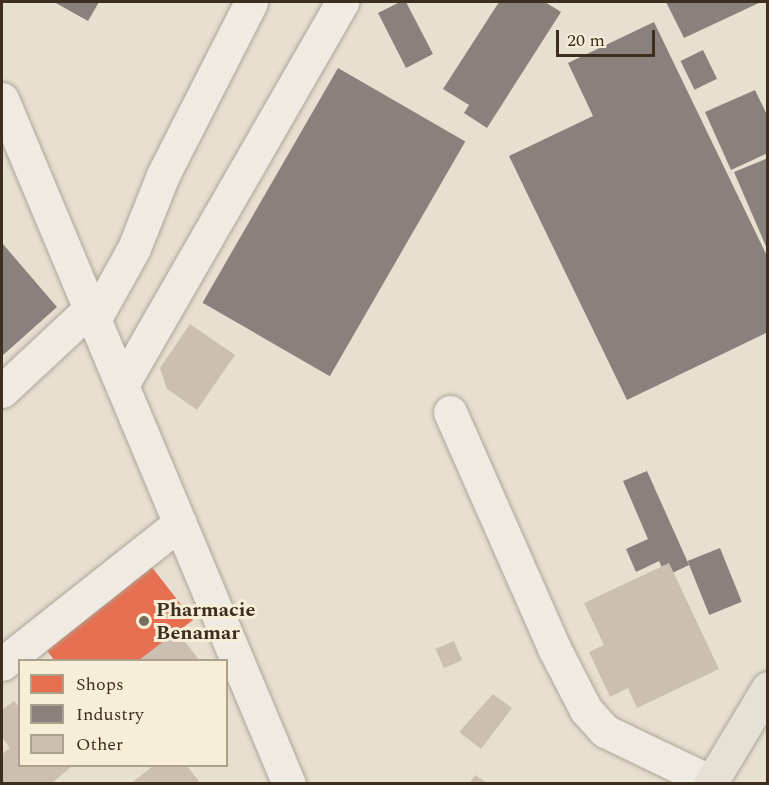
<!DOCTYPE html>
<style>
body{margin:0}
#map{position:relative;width:769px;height:785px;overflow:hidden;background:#e7e0d1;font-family:Spectral,serif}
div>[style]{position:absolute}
.shops>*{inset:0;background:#e76f51}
.industry>*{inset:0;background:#8a817c;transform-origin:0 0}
.building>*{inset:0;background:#cbbfb2;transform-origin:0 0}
.roads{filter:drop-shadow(0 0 2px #ada599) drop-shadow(0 0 2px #ada599)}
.minor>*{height:33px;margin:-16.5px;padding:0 16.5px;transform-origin:16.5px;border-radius:16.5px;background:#efebe3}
.major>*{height:33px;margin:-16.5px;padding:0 16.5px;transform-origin:16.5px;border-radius:16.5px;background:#e6e1d4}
.dots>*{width:16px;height:16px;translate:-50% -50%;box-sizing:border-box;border:3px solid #f7eed8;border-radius:50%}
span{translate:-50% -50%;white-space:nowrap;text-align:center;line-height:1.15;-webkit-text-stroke:6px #f7eed8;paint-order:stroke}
.poi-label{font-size:20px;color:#3d2e20;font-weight:700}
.left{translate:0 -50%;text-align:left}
.frame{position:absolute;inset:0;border:3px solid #3d2e20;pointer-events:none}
.legend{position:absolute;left:18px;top:659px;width:210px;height:108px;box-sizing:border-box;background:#f7eed8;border:2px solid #ada18e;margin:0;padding:8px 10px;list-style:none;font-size:18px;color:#3d2e20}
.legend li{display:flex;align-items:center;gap:12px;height:30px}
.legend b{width:30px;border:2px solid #ada18e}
.scale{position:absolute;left:556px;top:30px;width:99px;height:27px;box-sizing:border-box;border:3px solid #3d2e20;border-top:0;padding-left:8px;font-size:18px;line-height:21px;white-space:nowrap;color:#3d2e20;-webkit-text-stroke:4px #f7eed8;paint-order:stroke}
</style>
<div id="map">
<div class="shops">
<div style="clip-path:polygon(151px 566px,193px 620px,141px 660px,54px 660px,45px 648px)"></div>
</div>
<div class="industry">
<div style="clip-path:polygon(54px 2px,99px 2px,88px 21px)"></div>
<div style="clip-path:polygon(400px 2px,406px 2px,433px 54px,406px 68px,378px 13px)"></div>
<div style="clip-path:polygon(499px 2px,545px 2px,561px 12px,487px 128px,464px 113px,469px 105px,443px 89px)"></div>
<div style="clip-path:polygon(666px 2px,761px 2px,684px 38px)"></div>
<div style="clip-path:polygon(654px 22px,768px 258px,768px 332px,627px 400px,509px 156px,593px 116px,568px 63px)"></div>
<div style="left:703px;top:50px;width:32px;height:25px;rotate:64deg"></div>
<div style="left:338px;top:68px;width:147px;height:271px;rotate:30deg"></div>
<div style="clip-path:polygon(755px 90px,768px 117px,768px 153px,731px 170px,705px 112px)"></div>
<div style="clip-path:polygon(768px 158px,768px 251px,734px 172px)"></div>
<div style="clip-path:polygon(2px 243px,57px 307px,2px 356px)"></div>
<div style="clip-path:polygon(647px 471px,689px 565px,666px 576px,659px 561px,636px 572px,626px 549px,648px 539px,623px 481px)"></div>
<div style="left:720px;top:548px;width:58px;height:35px;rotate:68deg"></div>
</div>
<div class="building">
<div style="clip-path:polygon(190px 324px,235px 355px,197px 410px,167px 389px,160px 368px)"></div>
<div style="clip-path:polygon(669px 563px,719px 669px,637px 708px,628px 688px,610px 697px,589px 652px,604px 645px,584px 603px)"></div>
<div style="clip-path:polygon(177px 631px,199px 660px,139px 660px)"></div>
<div style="left:454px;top:641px;width:21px;height:20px;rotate:67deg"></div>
<div style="clip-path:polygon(493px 694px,512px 708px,481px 749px,459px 732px)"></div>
<div style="clip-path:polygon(14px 701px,20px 708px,20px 766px,72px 766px,51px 784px,2px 784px,2px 754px,10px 748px,2px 737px,2px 710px)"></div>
<div style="clip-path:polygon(153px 766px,187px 766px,201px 784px,130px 784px)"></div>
<div style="clip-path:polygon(475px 775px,489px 784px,469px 784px)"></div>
</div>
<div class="roads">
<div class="minor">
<div style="left:2px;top:99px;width:743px;rotate:67.27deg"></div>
<div style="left:94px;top:320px;width:82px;rotate:-60.9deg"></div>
<div style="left:134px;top:248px;width:79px;rotate:-68.3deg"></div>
<div style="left:163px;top:175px;width:194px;rotate:-63deg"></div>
<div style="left:122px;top:385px;width:442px;rotate:-60.1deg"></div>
<div style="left:2px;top:391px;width:120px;rotate:-43deg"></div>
<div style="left:450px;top:412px;width:258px;rotate:66.2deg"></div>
<div style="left:554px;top:648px;width:70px;rotate:62.7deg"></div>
<div style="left:586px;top:710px;width:28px;rotate:48deg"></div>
<div style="left:605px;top:731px;width:118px;rotate:25.7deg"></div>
<div style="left:2px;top:664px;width:227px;rotate:-38.4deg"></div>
</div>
<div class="major">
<div style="left:710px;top:784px;width:112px;rotate:-58.9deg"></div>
</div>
</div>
<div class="dots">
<div style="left:144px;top:621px;background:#786c5e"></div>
</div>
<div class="poi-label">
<span class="left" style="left:156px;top:622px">Pharmacie<br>Benamar</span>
</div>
<div class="frame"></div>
<ul class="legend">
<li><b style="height:16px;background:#e76f51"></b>Shops</li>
<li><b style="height:16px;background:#8a817c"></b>Industry</li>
<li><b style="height:16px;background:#cbbfb2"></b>Other</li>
</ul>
<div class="scale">20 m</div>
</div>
